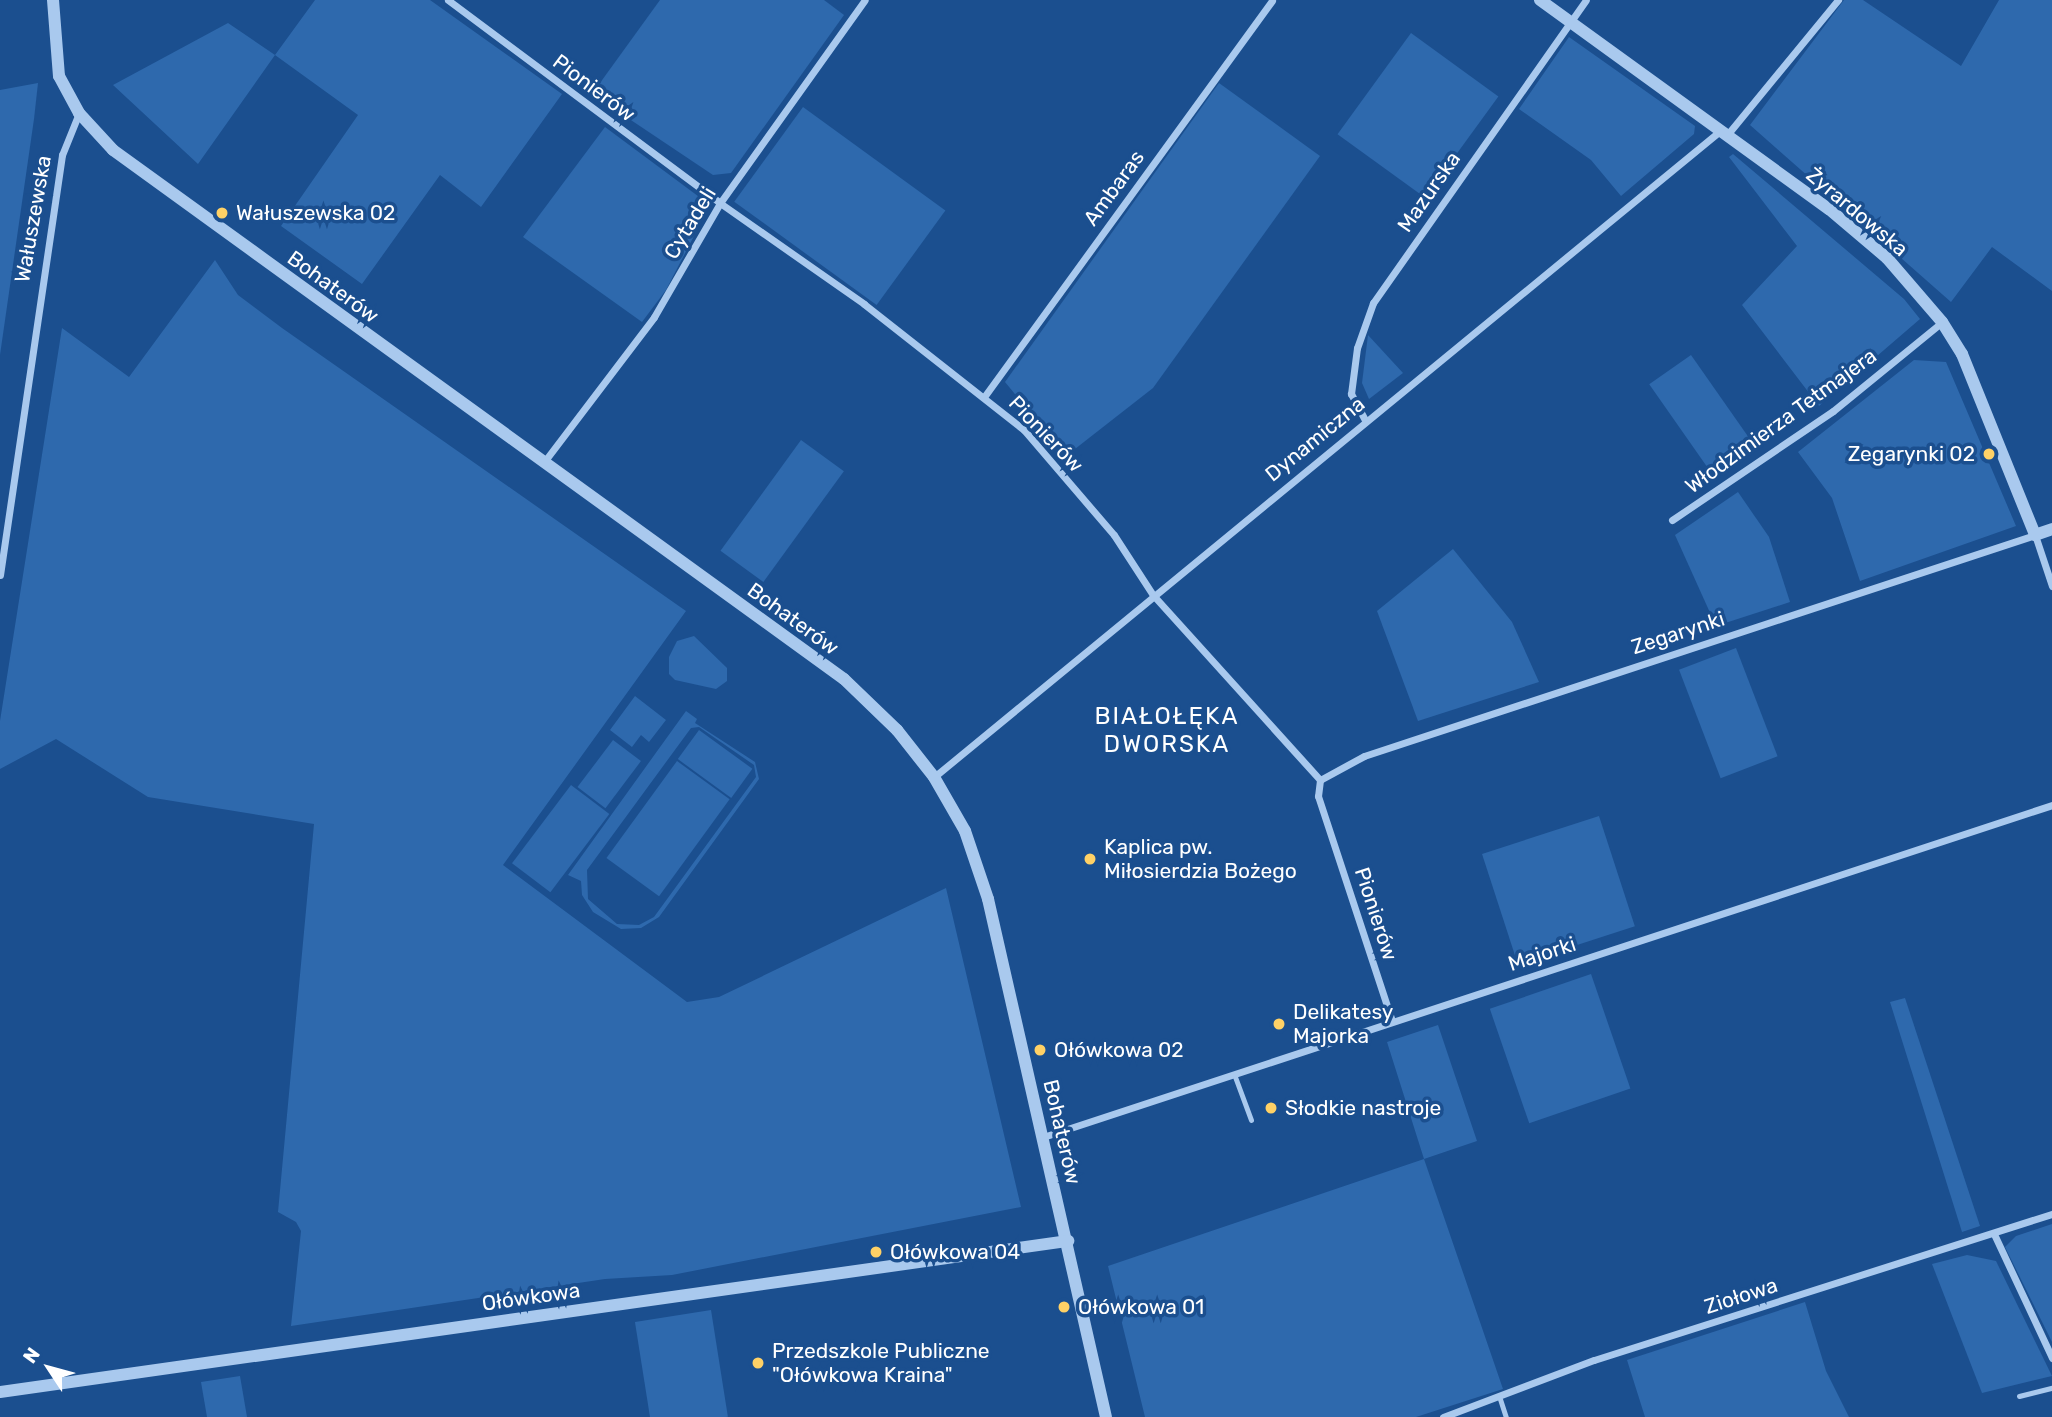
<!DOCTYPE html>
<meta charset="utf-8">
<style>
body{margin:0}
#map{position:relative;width:2052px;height:1417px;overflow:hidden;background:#1b4f8f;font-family:Rubik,sans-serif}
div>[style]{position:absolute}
.green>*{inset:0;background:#2e69ad;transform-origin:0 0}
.service>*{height:5px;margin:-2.5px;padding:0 2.5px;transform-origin:2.5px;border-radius:2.5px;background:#a9c9ee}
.minor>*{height:7px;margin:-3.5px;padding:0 3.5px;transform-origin:3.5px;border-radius:3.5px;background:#a9c9ee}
.tertiary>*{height:12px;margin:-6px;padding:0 6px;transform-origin:6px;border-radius:6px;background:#a9c9ee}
.dots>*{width:19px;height:19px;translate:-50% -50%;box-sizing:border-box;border:4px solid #1b4f8f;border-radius:50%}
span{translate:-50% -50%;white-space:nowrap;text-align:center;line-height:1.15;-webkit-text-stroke:7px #1b4f8f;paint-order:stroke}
.street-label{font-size:21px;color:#fff}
.poi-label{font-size:21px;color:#fff}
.left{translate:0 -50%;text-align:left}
.right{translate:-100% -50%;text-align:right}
.quarter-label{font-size:24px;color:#fff;letter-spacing:2px}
.north{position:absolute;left:14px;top:1333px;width:70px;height:70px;-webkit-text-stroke:5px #1b4f8f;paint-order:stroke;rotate:306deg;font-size:19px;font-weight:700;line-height:28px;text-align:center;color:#fff}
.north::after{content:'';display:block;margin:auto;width:24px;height:32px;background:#fff;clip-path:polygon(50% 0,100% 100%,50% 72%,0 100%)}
</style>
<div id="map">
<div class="green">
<div style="clip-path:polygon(315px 0,430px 0,562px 94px,481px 207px,440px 175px,362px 284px,281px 226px,358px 115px,275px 55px,198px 164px,113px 85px,228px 23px,275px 55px)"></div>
<div style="clip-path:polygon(660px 0,824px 0,844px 15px,731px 173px,713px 175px,592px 94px)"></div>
<div style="clip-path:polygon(1844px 0,1863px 0,1961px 66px,1999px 0,2052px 0,2052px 291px,1992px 247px,1951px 302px,1750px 125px)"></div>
<div style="left:1411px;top:33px;width:108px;height:125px;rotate:36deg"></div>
<div style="clip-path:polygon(1569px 37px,1695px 126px,1694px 134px,1621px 196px,1591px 160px,1519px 109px)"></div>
<div style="clip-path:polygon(38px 83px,34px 119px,0 355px,0 90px)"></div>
<div style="clip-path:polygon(1219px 83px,1320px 156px,1153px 388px,1066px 456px,1005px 382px)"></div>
<div style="left:803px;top:107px;width:176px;height:117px;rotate:36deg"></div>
<div style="clip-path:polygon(605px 127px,710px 205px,666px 290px,642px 322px,523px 237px)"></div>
<div style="clip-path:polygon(1733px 154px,1904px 299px,1920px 319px,1819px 406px,1742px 305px,1797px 246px,1729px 157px)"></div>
<div style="clip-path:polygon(215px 260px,238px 295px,282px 328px,686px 611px,503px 865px,687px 1002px,719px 997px,946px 888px,1021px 1207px,672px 1275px,605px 1279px,291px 1326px,301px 1231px,296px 1222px,278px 1212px,314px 824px,148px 797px,56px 739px,0 769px,0 721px,62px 328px,129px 377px)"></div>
<div style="clip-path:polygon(1368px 335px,1403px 373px,1369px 399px,1362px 383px)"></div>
<div style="left:1691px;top:355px;width:112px;height:51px;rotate:55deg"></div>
<div style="clip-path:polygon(1914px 360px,1946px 362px,2016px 526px,1860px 581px,1832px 498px,1798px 452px)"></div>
<div style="left:801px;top:440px;width:53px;height:137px;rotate:36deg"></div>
<div style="clip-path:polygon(1738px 492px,1769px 537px,1790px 602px,1716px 626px,1675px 535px)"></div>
<div style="clip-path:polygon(1453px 549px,1512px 622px,1539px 682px,1418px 721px,1377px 611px)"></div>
<div style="clip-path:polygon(694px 636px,727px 668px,727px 681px,716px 689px,675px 680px,669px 674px,669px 657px,677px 641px)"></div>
<div style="left:1736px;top:648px;width:116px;height:61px;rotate:69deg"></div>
<div style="clip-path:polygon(635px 696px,666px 720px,649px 742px,641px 735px,632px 747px,610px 730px)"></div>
<div style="clip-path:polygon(evenodd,686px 711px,697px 719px,695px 723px,755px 762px,759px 779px,659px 917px,641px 928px,621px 929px,593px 912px,582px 895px,581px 881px,568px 875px,686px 711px,699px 727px,754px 765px,756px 777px,654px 917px,639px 925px,617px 924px,588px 899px,587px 870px,691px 728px,699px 727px)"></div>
<div style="left:699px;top:730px;width:66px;height:36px;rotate:36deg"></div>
<div style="left:613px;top:740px;width:35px;height:59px;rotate:37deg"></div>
<div style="left:677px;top:761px;width:65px;height:120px;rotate:36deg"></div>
<div style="left:571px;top:785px;width:48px;height:98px;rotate:37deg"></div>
<div style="left:1599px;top:816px;width:116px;height:123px;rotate:72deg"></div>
<div style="left:1591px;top:974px;width:121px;height:107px;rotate:71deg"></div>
<div style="clip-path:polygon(1905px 998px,1980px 1226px,1962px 1232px,1890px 1002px)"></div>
<div style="clip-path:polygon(1438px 1025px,1477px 1141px,1424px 1159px,1503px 1389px,1416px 1417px,1145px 1417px,1108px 1266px,1424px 1159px,1387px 1042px)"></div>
<div style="clip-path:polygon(2052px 1224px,2052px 1342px,2005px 1247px,2016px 1236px)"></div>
<div style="clip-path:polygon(1967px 1255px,1996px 1261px,2052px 1376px,1982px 1393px,1932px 1264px)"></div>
<div style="clip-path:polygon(1805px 1302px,1826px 1371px,1849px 1417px,1645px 1417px,1627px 1360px)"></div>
<div style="left:711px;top:1310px;width:108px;height:77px;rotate:81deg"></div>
<div style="clip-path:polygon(240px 1376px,247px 1417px,207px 1417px,201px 1382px)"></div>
</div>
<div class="service">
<div style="left:1234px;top:1074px;width:49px;rotate:69.7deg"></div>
<div style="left:2019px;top:1396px;width:34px;rotate:-14deg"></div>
<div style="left:1500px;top:1399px;width:19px;rotate:72deg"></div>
</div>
<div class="minor">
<div style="left:448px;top:0;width:339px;rotate:36.7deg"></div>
<div style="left:720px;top:203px;width:176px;rotate:35deg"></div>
<div style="left:864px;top:304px;width:204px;rotate:38.2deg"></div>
<div style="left:1024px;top:430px;width:138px;rotate:49.4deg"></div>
<div style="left:1114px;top:535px;width:72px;rotate:57deg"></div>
<div style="left:1153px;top:595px;width:249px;rotate:47.9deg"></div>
<div style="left:1727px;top:135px;width:175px;rotate:-50.6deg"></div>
<div style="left:984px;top:397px;width:490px;rotate:-54deg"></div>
<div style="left:1365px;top:420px;width:30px;rotate:-118deg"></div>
<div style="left:1351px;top:394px;width:46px;rotate:-82.6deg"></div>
<div style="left:1357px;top:348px;width:48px;rotate:-70.4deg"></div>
<div style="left:1373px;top:303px;width:370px;rotate:-54.9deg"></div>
<div style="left:544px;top:462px;width:182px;rotate:-52.8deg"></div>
<div style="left:654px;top:317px;width:132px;rotate:-59.9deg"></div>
<div style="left:720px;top:203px;width:249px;rotate:-54.5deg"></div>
<div style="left:1672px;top:520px;width:194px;rotate:-34.1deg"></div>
<div style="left:1833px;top:411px;width:141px;rotate:-39.2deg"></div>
<div style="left:0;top:575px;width:425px;rotate:-81.6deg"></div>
<div style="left:62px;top:155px;width:45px;rotate:-68deg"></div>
<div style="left:934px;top:777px;width:1017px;rotate:-39.42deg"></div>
<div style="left:1320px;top:780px;width:50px;rotate:-28.6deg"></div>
<div style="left:1364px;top:756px;width:706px;rotate:-18.23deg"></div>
<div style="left:2035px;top:535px;width:54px;rotate:71.6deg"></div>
<div style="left:1320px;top:780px;width:16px;rotate:97deg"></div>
<div style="left:1318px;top:796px;width:237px;rotate:71.8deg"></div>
<div style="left:1043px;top:1137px;width:1062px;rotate:-18.21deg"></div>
<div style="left:1994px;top:1234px;width:137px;rotate:64.9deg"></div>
<div style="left:1443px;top:1417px;width:161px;rotate:-20.7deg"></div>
<div style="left:1594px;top:1360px;width:481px;rotate:-17.7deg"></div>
</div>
<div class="tertiary">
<div style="left:53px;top:0;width:76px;rotate:85.5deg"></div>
<div style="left:59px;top:76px;width:42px;rotate:61.6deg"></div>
<div style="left:79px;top:113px;width:50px;rotate:47.4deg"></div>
<div style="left:113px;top:150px;width:902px;rotate:35.89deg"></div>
<div style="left:844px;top:679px;width:74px;rotate:43.9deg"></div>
<div style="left:897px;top:730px;width:60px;rotate:51.8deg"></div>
<div style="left:934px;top:777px;width:62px;rotate:60.1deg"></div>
<div style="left:965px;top:831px;width:72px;rotate:71.3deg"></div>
<div style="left:988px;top:899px;width:531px;rotate:77.17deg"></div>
<div style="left:1540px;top:0;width:357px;rotate:35.9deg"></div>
<div style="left:1829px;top:209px;width:76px;rotate:40.2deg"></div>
<div style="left:1887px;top:258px;width:84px;rotate:49.3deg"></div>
<div style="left:1942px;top:322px;width:38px;rotate:58deg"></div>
<div style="left:1962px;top:354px;width:195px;rotate:68deg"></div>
<div style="left:2035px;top:535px;width:18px;rotate:-19deg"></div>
<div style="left:0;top:1392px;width:1079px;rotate:-8.05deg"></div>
</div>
<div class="dots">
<div style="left:222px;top:213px;background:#ffd166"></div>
<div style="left:1989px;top:454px;background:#ffd166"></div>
<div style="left:1090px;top:859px;background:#ffd166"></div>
<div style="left:1279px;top:1024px;background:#ffd166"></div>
<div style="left:1040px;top:1050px;background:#ffd166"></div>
<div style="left:1271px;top:1108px;background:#ffd166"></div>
<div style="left:876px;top:1252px;background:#ffd166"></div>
<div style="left:1064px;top:1307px;background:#ffd166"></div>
<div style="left:758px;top:1363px;background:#ffd166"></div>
</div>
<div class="street-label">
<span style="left:594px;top:88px;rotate:37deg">Pionierów</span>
<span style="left:1114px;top:188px;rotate:-54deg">Ambaras</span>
<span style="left:1429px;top:192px;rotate:-55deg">Mazurska</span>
<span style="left:1857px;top:212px;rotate:40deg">Żyrardowska</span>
<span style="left:33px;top:219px;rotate:-80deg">Wałuszewska</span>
<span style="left:690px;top:223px;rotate:-59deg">Cytadeli</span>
<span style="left:333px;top:287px;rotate:36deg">Bohaterów</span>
<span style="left:1781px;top:421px;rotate:-36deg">Włodzimierza Tetmajera</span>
<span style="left:1046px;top:434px;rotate:46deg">Pionierów</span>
<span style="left:1315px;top:439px;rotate:-39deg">Dynamiczna</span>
<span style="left:793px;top:619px;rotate:36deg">Bohaterów</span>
<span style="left:1678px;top:633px;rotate:-18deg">Zegarynki</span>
<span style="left:1376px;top:914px;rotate:72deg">Pionierów</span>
<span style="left:1542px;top:954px;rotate:-18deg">Majorki</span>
<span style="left:1062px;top:1132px;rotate:77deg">Bohaterów</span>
<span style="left:1741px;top:1296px;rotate:-18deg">Ziołowa</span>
<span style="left:531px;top:1297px;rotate:-8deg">Ołówkowa</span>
</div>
<div class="poi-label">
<span class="left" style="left:236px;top:213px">Wałuszewska 02</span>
<span class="right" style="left:1975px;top:454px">Zegarynki 02</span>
<span class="left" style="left:1104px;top:859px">Kaplica pw.<br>Miłosierdzia Bożego</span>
<span class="left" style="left:1293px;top:1024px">Delikatesy<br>Majorka</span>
<span class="left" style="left:1054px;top:1050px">Ołówkowa 02</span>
<span class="left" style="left:1285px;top:1108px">Słodkie nastroje</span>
<span class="left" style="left:890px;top:1252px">Ołówkowa 04</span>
<span class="left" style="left:1078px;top:1307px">Ołówkowa 01</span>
<span class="left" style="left:772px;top:1363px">Przedszkole Publiczne<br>"Ołówkowa Kraina"</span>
</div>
<div class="quarter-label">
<span style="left:1167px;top:731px">BIAŁOŁĘKA<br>DWORSKA</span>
</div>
<div class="north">N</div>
</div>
